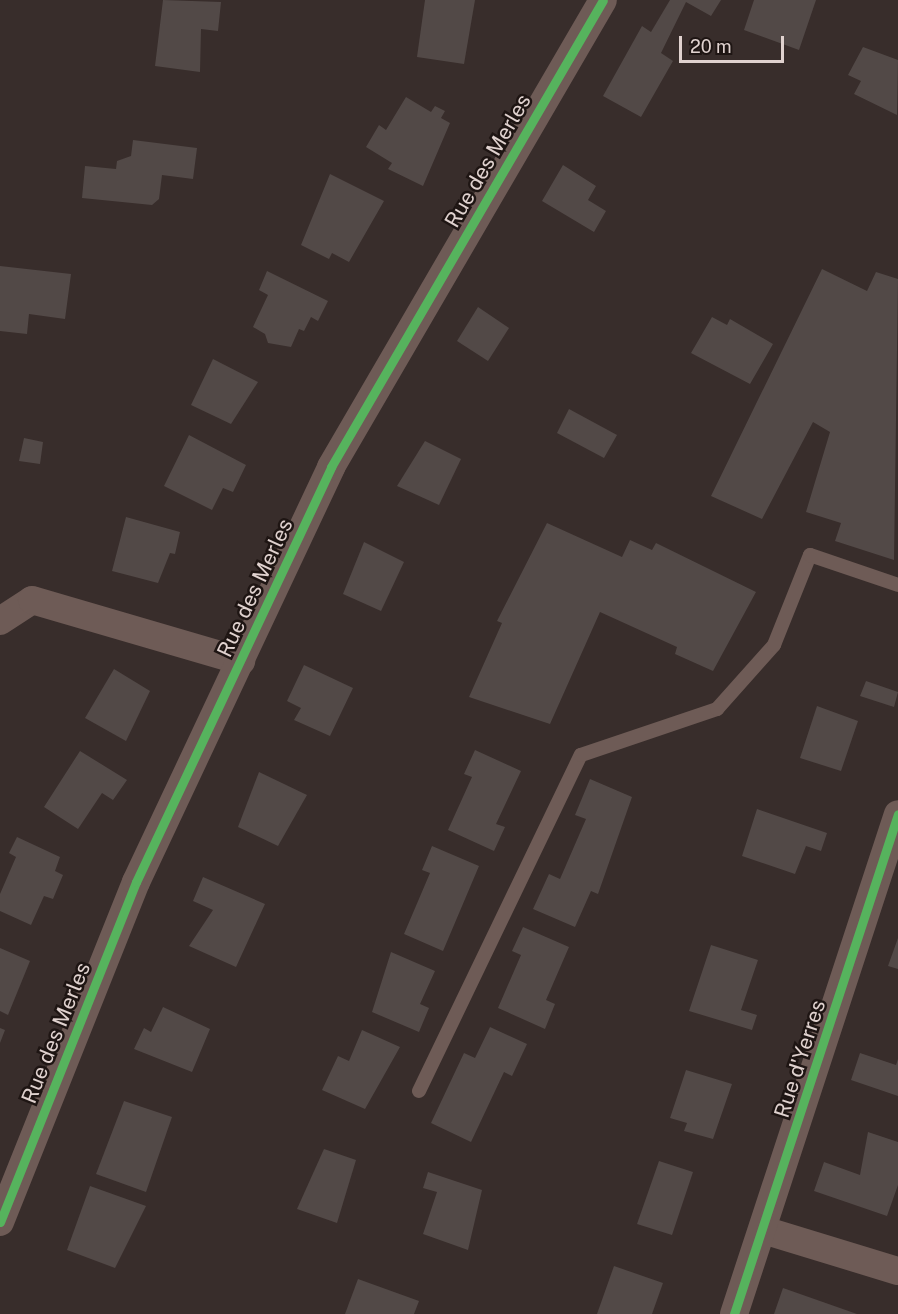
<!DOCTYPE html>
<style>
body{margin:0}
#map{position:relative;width:898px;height:1314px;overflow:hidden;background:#382d2b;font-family:"Public Sans",sans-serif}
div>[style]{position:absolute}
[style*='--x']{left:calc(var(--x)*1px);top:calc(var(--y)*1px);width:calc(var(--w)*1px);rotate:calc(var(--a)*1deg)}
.building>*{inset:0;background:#524947}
.service>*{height:14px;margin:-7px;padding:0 7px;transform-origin:7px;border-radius:7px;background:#6e5b56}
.minor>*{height:28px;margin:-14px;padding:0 14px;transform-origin:14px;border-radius:14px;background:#6e5b56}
.cycleway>*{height:9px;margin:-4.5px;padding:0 4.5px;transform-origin:4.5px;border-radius:4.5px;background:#56b35d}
span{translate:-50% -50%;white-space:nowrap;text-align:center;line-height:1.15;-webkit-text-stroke:5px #1e1513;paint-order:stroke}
.street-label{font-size:21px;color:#e0d2cf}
.scale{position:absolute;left:679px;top:36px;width:105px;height:27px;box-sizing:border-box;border:3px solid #e0d2cf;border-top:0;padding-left:8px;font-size:18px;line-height:21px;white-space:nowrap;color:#e0d2cf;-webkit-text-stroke:4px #1e1513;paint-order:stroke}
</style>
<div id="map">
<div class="building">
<i style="clip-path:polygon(163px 0,221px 2px,218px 31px,201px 29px,200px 72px,155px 66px)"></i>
<i style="clip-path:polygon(425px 0,475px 0,464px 64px,417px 57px)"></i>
<i style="clip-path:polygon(670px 0,721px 0,711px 16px,686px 2px,661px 53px,673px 61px,641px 117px,603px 96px,642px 26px,651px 32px)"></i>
<i style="clip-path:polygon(754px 0,816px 0,799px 50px,744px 30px)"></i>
<i style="clip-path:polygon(863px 47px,898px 60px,897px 115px,854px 94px,861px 81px,848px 75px)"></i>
<i style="clip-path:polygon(406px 97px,431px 112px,435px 106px,445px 111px,441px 118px,450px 123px,423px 186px,388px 169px,392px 163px,366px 147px,379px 125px,386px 130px)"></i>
<i style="clip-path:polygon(133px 140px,197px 148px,193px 179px,162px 175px,159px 199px,152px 205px,82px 198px,85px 166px,116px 169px,117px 161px,131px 156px)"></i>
<i style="clip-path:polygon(563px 165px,596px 186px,588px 200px,606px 211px,594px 232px,542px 201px)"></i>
<i style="clip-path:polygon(330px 174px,384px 201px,349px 262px,332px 253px,329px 259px,301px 245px)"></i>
<i style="clip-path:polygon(0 266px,71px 274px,65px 319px,29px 314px,27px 334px,0 331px)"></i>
<i style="clip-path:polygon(822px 269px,867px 291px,876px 272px,898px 279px,894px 560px,835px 541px,841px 523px,806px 512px,830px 432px,813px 422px,762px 519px,711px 496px)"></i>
<i style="clip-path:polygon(267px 271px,328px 301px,318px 321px,311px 317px,304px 331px,299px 329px,291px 347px,268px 343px,265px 334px,253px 327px,268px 295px,259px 290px)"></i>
<i style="clip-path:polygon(478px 307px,509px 328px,488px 361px,457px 341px)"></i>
<i style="clip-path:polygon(712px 317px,727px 325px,730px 319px,773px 344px,750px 384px,691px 353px)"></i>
<i style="clip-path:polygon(213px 359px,258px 382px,231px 424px,191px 405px)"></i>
<i style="clip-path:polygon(569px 409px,617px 435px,604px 458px,557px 433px)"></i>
<i style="clip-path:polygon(189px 435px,246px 465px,233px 492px,223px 488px,212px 510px,164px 486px)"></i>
<i style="clip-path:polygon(24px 438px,43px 442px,40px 464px,19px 461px)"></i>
<i style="clip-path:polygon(425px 441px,461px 459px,439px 505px,397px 486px)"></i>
<i style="clip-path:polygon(126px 517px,180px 532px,175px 554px,170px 553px,158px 583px,112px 571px)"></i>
<i style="clip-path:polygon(547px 523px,622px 557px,630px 540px,652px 550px,656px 543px,756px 592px,713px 671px,675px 654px,677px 647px,600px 612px,550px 724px,469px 697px,502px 623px,497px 621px)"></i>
<i style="clip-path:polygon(364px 542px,404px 562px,381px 611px,343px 594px)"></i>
<i style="clip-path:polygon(304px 665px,353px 688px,330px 736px,294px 720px,301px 708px,287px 701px)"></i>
<i style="clip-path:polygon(114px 669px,150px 691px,126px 741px,85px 718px)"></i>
<i style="clip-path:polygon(866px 681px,898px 692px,894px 707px,860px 696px)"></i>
<i style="clip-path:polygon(817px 706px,858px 721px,841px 771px,800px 758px)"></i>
<i style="clip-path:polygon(475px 750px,521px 771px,496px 824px,505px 827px,494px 851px,448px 830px,472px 777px,464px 774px)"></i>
<i style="clip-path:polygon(80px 751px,127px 780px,113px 800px,102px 793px,78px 829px,44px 807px)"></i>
<i style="clip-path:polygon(259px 772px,307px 795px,278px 846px,238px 827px)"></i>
<i style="clip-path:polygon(590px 779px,632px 797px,598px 894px,591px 891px,575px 927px,533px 909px,549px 874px,560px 879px,586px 819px,575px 815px)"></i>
<i style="clip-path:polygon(757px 809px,827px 833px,821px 851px,806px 846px,795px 874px,742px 856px)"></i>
<i style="clip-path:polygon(17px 837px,60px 857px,55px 871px,63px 875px,53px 899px,44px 896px,31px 925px,0 911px,0 894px,16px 857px,9px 853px)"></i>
<i style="clip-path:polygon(432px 846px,479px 866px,443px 951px,404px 934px,430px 873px,422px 870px)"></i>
<i style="clip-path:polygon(203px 877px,265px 904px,236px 967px,189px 946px,213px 910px,193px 901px)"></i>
<i style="clip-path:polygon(523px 927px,569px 947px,546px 1000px,555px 1004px,545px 1029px,498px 1008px,521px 955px,512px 951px)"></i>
<i style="clip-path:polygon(898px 938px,898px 969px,888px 966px)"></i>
<i style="clip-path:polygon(711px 945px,758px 960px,741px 1010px,757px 1015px,752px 1030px,689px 1011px)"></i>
<i style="clip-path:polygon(0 948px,30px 961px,8px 1015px,0 1011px)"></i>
<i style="clip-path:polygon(391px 952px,435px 971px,420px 1004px,429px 1008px,419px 1032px,372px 1012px)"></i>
<i style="clip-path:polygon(163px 1007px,210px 1029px,192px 1072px,134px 1049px,144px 1028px,151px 1032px)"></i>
<i style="clip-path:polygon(490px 1027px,527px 1044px,512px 1076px,504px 1072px,471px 1142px,431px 1123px,464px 1053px,475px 1058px)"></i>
<i style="clip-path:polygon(0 1028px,5px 1030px,0 1043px)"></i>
<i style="clip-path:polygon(362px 1030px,400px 1047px,365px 1109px,322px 1090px,338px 1056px,349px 1061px)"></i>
<i style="clip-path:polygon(860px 1053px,896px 1065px,898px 1059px,898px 1096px,851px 1080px)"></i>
<i style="clip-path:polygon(686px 1070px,732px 1084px,713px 1139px,684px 1131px,687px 1123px,670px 1118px)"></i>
<i style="clip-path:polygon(124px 1101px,172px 1117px,146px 1192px,96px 1174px)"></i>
<i style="clip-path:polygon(868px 1132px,898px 1142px,898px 1185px,887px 1216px,814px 1191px,824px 1162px,860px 1175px)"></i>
<i style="clip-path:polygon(324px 1149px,356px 1160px,337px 1223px,297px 1209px)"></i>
<i style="clip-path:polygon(659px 1161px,693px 1172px,672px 1235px,637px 1224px)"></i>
<i style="clip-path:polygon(428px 1172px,482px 1190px,468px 1250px,423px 1234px,437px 1192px,423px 1188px)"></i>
<i style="clip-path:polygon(90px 1186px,146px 1206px,115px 1268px,67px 1250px)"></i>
<i style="clip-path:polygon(614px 1266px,663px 1283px,652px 1314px,597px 1314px)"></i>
<i style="clip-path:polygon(358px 1279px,419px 1301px,414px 1314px,345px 1314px)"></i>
<i style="clip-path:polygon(783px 1288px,857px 1314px,774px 1314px)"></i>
</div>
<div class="service">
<i style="--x:419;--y:1091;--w:373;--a:-64.3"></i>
<i style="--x:581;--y:755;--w:144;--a:-18.7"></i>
<i style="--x:717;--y:709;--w:86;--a:-48.3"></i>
<i style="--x:774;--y:645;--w:97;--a:-68.2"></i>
<i style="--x:810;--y:555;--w:93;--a:18.8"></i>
</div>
<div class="minor">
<i style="--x:0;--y:621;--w:38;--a:-33"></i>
<i style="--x:32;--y:600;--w:218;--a:16.3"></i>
<i style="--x:0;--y:1222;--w:366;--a:-68.2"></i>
<i style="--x:136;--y:882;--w:459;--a:-64.8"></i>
<i style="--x:331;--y:467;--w:540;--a:-59.78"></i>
<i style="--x:763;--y:1230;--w:141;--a:16.9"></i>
<i style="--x:734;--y:1314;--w:526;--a:-71.84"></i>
</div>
<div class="cycleway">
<i style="--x:0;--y:1222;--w:366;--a:-68.2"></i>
<i style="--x:136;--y:882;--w:459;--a:-64.8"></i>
<i style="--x:331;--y:467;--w:540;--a:-59.78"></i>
<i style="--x:734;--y:1314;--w:526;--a:-71.84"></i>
</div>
<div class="street-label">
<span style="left:488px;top:161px;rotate:-60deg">Rue des Merles</span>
<span style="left:255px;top:588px;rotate:-65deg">Rue des Merles</span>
<span style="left:56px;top:1033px;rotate:-68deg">Rue des Merles</span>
<span style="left:800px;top:1059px;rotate:-72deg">Rue d'Yerres</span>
</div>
<div class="scale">20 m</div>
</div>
